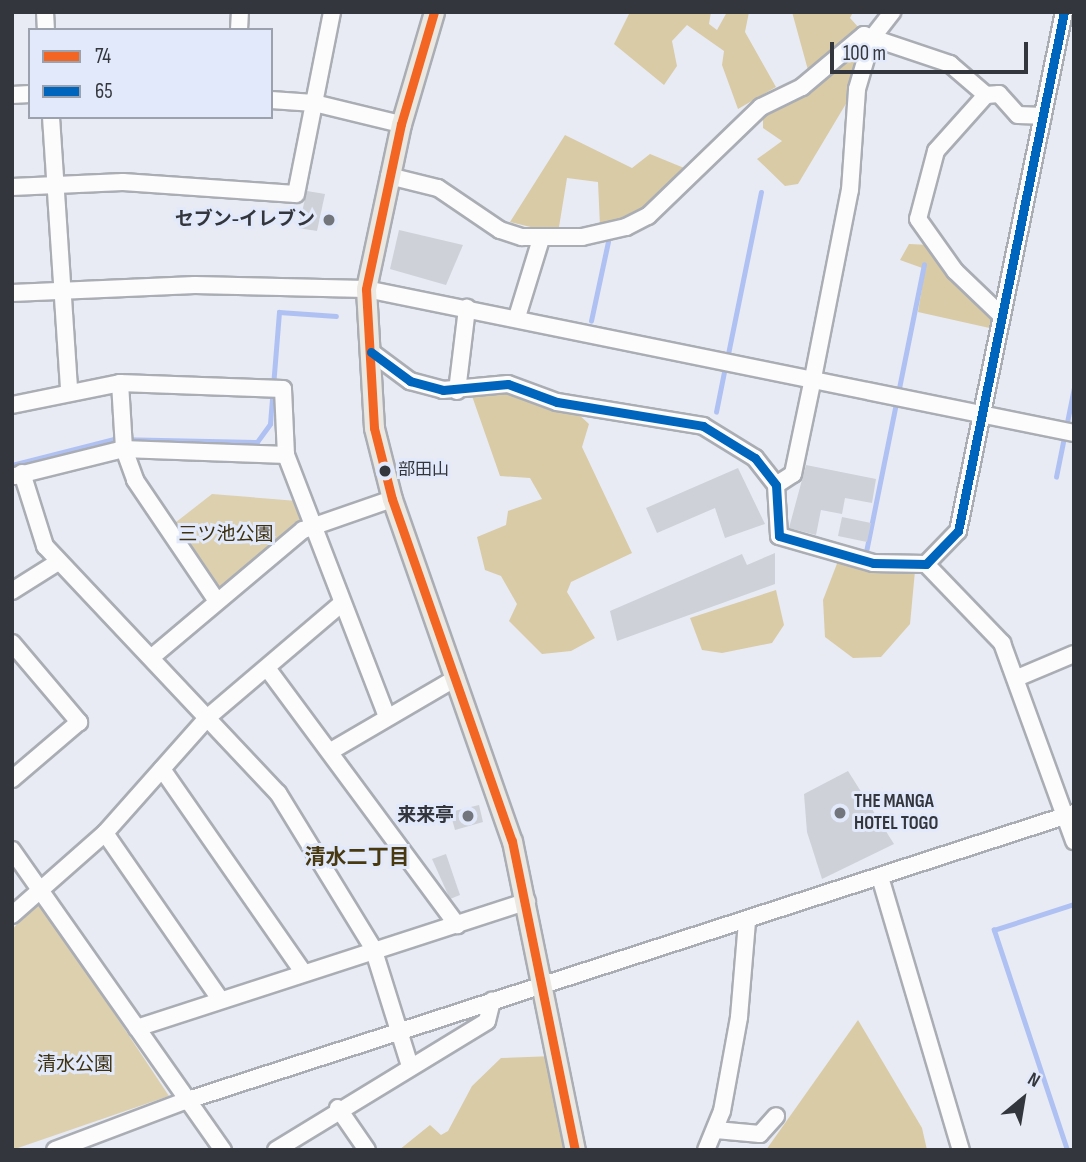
<!DOCTYPE html>
<meta charset="utf-8">
<style>
body{margin:0}
#map{position:relative;width:1086px;height:1162px;overflow:hidden;background:#e8ebf4;font-family:"Sofia Sans Condensed","Noto Sans JP",sans-serif}
div>[style]{position:absolute}
[style*='--x']{left:calc(var(--x)*1px);top:calc(var(--y)*1px);width:calc(var(--w)*1px);rotate:calc(var(--a)*1deg)}
.green>*{inset:0;background:#dcd0af}
.forest>*{inset:0;background:#d9cba6}
.stream>*{height:4.5px;margin:-2.25px;padding:0 2.25px;transform-origin:2.25px;border-radius:2.25px;background:#afc1f2}
.building>*{inset:0;background:#ced1d8}
.roads{filter:drop-shadow(2px 0 #aaadb4) drop-shadow(-2px 0 #aaadb4) drop-shadow(0 2px #aaadb4) drop-shadow(0 -2px #aaadb4)}
.minor>*{height:16px;margin:-8px;padding:0 8px;transform-origin:8px;border-radius:8px;background:#fcfcfd}
.major>*{height:19px;margin:-9.5px;padding:0 9.5px;transform-origin:9.5px;border-radius:9.5px;background:#ebe8e1}
.bus-1>*{height:9px;margin:-4.5px;padding:0 4.5px;transform-origin:4.5px;border-radius:4.5px;background:#f26522}
.bus-2>*{height:9px;margin:-4.5px;padding:0 4.5px;transform-origin:4.5px;border-radius:4.5px;background:#0065bd}
.dots>*{width:19px;height:19px;translate:-50% -50%;box-sizing:border-box;border:4px solid #e2e9fa;border-radius:50%}
span{translate:-50% -50%;white-space:nowrap;text-align:center;line-height:1.15;-webkit-text-stroke:6px #e2e9fa;paint-order:stroke}
.bus-label{font-size:17px;color:#33363c}
.left{translate:0 -50%;text-align:left}
.poi-label{font-size:19px;color:#33363c;font-weight:700}
.right{translate:-100% -50%;text-align:right}
.park-label{font-size:19px;color:#3d3110}
.neighbourhood-label{font-size:21px;color:#483911;font-weight:700}
.frame{position:absolute;inset:0;border:14px solid #33363c;pointer-events:none}
.legend{position:absolute;left:28px;top:28px;width:245px;height:91px;box-sizing:border-box;background:#e2e9fa;border:2px solid #9ca1ae;margin:0;padding:9px 12px;list-style:none;font-size:21px;color:#33363c}
.legend li{display:flex;align-items:center;gap:14px;height:35px}
.legend b{width:35px;border:2px solid #9ca1ae}
.north{position:absolute;left:988px;top:1064px;width:70px;height:70px;-webkit-text-stroke:5px #e2e9fa;paint-order:stroke;rotate:30deg;font-size:19px;font-weight:700;line-height:28px;text-align:center;color:#33363c}
.north::after{content:'';display:block;margin:auto;width:24px;height:32px;background:#33363c;clip-path:polygon(50% 0,100% 100%,50% 72%,0 100%)}
.scale{position:absolute;left:830px;top:42px;width:198px;height:32px;box-sizing:border-box;border:4px solid #33363c;border-top:0;padding-left:9px;font-size:21px;line-height:24px;white-space:nowrap;color:#33363c;-webkit-text-stroke:5px #e2e9fa;paint-order:stroke}
</style>
<div id="map">
<div class="green">
<i style="clip-path:polygon(212px 494px,297px 501px,304px 517px,222px 591px,215px 591px,171px 526px)"></i>
<i style="clip-path:polygon(32px 906px,43px 906px,169px 1096px,12px 1150px,12px 930px)"></i>
</div>
<div class="forest">
<i style="clip-path:polygon(630px 12px,711px 12px,709px 24px,717px 30px,727px 12px,749px 12px,745px 32px,776px 87px,738px 109px,722px 65px,724px 51px,687px 25px,672px 41px,677px 66px,664px 85px,614px 44px)"></i>
<i style="clip-path:polygon(792px 12px,853px 12px,850px 18px,860px 29px,808px 70px)"></i>
<i style="clip-path:polygon(857px 49px,864px 52px,853px 92px,798px 184px,785px 186px,757px 159px,782px 141px,763px 128px,763px 118px)"></i>
<i style="clip-path:polygon(565px 135px,632px 168px,650px 154px,689px 170px,649px 209px,626px 220px,600px 226px,598px 182px,567px 178px,559px 227px,551px 232px,510px 222px)"></i>
<i style="clip-path:polygon(909px 244px,930px 245px,995px 321px,994px 329px,918px 312px,925px 269px,900px 260px)"></i>
<i style="clip-path:polygon(508px 391px,577px 413px,589px 424px,582px 447px,632px 553px,571px 582px,567px 592px,595px 638px,571px 651px,542px 654px,509px 621px,517px 604px,501px 576px,485px 570px,477px 537px,506px 525px,508px 511px,542px 499px,530px 478px,500px 476px,472px 396px)"></i>
<i style="clip-path:polygon(838px 561px,915px 571px,910px 624px,881px 657px,853px 658px,825px 637px,823px 600px)"></i>
<i style="clip-path:polygon(776px 590px,784px 625px,772px 643px,722px 653px,702px 650px,690px 618px)"></i>
<i style="clip-path:polygon(858px 1020px,922px 1128px,927px 1150px,766px 1150px)"></i>
<i style="clip-path:polygon(554px 1056px,571px 1150px,399px 1150px,430px 1125px,441px 1135px,448px 1131px,472px 1086px,501px 1058px)"></i>
</div>
<div class="stream">
<i style="--x:591;--y:321;--w:81;--a:-77.9"></i>
<i style="--x:727;--y:359;--w:170;--a:-78.5"></i>
<i style="--x:716;--y:412;--w:46;--a:-78.7"></i>
<i style="--x:12;--y:465;--w:105;--a:-14.3"></i>
<i style="--x:114;--y:439;--w:143;--a:1.2"></i>
<i style="--x:257;--y:442;--w:22;--a:-54"></i>
<i style="--x:270;--y:424;--w:112;--a:-85.4"></i>
<i style="--x:279;--y:312;--w:57;--a:4"></i>
<i style="--x:1056;--y:477;--w:91;--a:-78.6"></i>
<i style="--x:866;--y:552;--w:293;--a:-78.6"></i>
<i style="--x:1067;--y:1150;--w:232;--a:-108.4"></i>
<i style="--x:994;--y:930;--w:84;--a:-18"></i>
</div>
<div class="building">
<i style="clip-path:polygon(307px 191px,325px 194px,317px 231px,298px 228px)"></i>
<i style="clip-path:polygon(399px 230px,463px 245px,446px 285px,390px 269px)"></i>
<i style="clip-path:polygon(806px 465px,876px 479px,872px 503px,845px 498px,842px 514px,821px 510px,816px 535px,789px 528px)"></i>
<i style="clip-path:polygon(738px 468px,765px 524px,725px 538px,715px 508px,657px 533px,646px 508px)"></i>
<i style="clip-path:polygon(842px 517px,871px 523px,867px 542px,838px 536px)"></i>
<i style="clip-path:polygon(775px 553px,775px 584px,617px 641px,610px 611px,742px 554px,747px 565px)"></i>
<i style="clip-path:polygon(848px 771px,894px 844px,822px 879px,807px 832px,804px 794px)"></i>
<i style="clip-path:polygon(479px 805px,483px 822px,455px 830px,450px 812px)"></i>
<i style="clip-path:polygon(446px 854px,460px 895px,450px 899px,432px 859px)"></i>
</div>
<div class="roads">
<div class="minor">
<i style="--x:45;--y:12;--w:18;--a:87"></i>
<i style="--x:239;--y:30;--w:18;--a:-87"></i>
<i style="--x:12;--y:95;--w:18;--a:-3"></i>
<i style="--x:986;--y:95;--w:75;--a:131.8"></i>
<i style="--x:936;--y:151;--w:70;--a:104.8"></i>
<i style="--x:918;--y:219;--w:64;--a:54.6"></i>
<i style="--x:955;--y:271;--w:65;--a:43.8"></i>
<i style="--x:271;--y:100;--w:43;--a:4"></i>
<i style="--x:314;--y:103;--w:89;--a:13.6"></i>
<i style="--x:51;--y:117;--w:273;--a:86.2"></i>
<i style="--x:389;--y:176;--w:50;--a:13.8"></i>
<i style="--x:438;--y:188;--w:75;--a:34.1"></i>
<i style="--x:500;--y:230;--w:23;--a:18"></i>
<i style="--x:522;--y:237;--w:60;--a:0"></i>
<i style="--x:582;--y:237;--w:45;--a:-12.8"></i>
<i style="--x:626;--y:227;--w:25;--a:-27"></i>
<i style="--x:648;--y:216;--w:157;--a:-44"></i>
<i style="--x:761;--y:107;--w:46;--a:-26"></i>
<i style="--x:802;--y:87;--w:81;--a:-40"></i>
<i style="--x:864;--y:35;--w:91;--a:18.6"></i>
<i style="--x:950;--y:64;--w:48;--a:40.7"></i>
<i style="--x:986;--y:95;--w:13;--a:-4"></i>
<i style="--x:999;--y:94;--w:28;--a:48"></i>
<i style="--x:1018;--y:115;--w:25;--a:2"></i>
<i style="--x:12;--y:187;--w:111;--a:-2.6"></i>
<i style="--x:123;--y:182;--w:173;--a:4"></i>
<i style="--x:296;--y:194;--w:186;--a:-78.8"></i>
<i style="--x:12;--y:293;--w:183;--a:-2.5"></i>
<i style="--x:195;--y:285;--w:171;--a:1.3"></i>
<i style="--x:366;--y:289;--w:722;--a:11.5"></i>
<i style="--x:517;--y:317;--w:82;--a:-72.9"></i>
<i style="--x:371;--y:352;--w:49;--a:36.6"></i>
<i style="--x:410;--y:381;--w:34;--a:15"></i>
<i style="--x:443;--y:390;--w:65;--a:-5.3"></i>
<i style="--x:508;--y:384;--w:52;--a:20.2"></i>
<i style="--x:557;--y:402;--w:148;--a:9.3"></i>
<i style="--x:703;--y:426;--w:61;--a:31.6"></i>
<i style="--x:755;--y:458;--w:34;--a:52"></i>
<i style="--x:776;--y:485;--w:51;--a:86.6"></i>
<i style="--x:779;--y:536;--w:98;--a:16"></i>
<i style="--x:873;--y:563;--w:53;--a:1.1"></i>
<i style="--x:926;--y:564;--w:46;--a:-45.9"></i>
<i style="--x:958;--y:531;--w:530;--a:-78.46"></i>
<i style="--x:120;--y:383;--w:66;--a:86.5"></i>
<i style="--x:124;--y:449;--w:33;--a:70"></i>
<i style="--x:135;--y:480;--w:146;--a:55.9"></i>
<i style="--x:457;--y:391;--w:84;--a:-83.1"></i>
<i style="--x:12;--y:405;--w:110;--a:-11.5"></i>
<i style="--x:120;--y:383;--w:163;--a:2.1"></i>
<i style="--x:283;--y:389;--w:66;--a:87.4"></i>
<i style="--x:286;--y:455;--w:281;--a:68.9"></i>
<i style="--x:22;--y:473;--w:77;--a:72.5"></i>
<i style="--x:45;--y:546;--w:340;--a:46.7"></i>
<i style="--x:278;--y:793;--w:182;--a:58.5"></i>
<i style="--x:373;--y:948;--w:124;--a:72.6"></i>
<i style="--x:15;--y:476;--w:112;--a:-13.9"></i>
<i style="--x:124;--y:449;--w:162;--a:2.1"></i>
<i style="--x:776;--y:485;--w:20;--a:-33"></i>
<i style="--x:793;--y:474;--w:98;--a:-78.2"></i>
<i style="--x:813;--y:378;--w:192;--a:-78.9"></i>
<i style="--x:850;--y:190;--w:101;--a:-86"></i>
<i style="--x:857;--y:89;--w:53;--a:-73.6"></i>
<i style="--x:872;--y:38;--w:33;--a:-52"></i>
<i style="--x:926;--y:564;--w:110;--a:46.1"></i>
<i style="--x:1002;--y:643;--w:211;--a:70"></i>
<i style="--x:12;--y:591;--w:54;--a:-32.2"></i>
<i style="--x:12;--y:643;--w:104;--a:49.7"></i>
<i style="--x:79;--y:722;--w:88;--a:139.6"></i>
<i style="--x:152;--y:657;--w:197;--a:-40.1"></i>
<i style="--x:303;--y:530;--w:94;--a:-19.2"></i>
<i style="--x:267;--y:668;--w:320;--a:53.5"></i>
<i style="--x:1017;--y:678;--w:62;--a:-22.8"></i>
<i style="--x:331;--y:751;--w:145;--a:-30.3"></i>
<i style="--x:162;--y:769;--w:247;--a:55.2"></i>
<i style="--x:105;--y:833;--w:202;--a:55.3"></i>
<i style="--x:12;--y:850;--w:367;--a:54.9"></i>
<i style="--x:880;--y:877;--w:285;--a:73.5"></i>
<i style="--x:12;--y:915;--w:124;--a:-41.4"></i>
<i style="--x:105;--y:833;--w:154;--a:-48.4"></i>
<i style="--x:207;--y:718;--w:175;--a:-40.4"></i>
<i style="--x:137;--y:1028;--w:410;--a:-18"></i>
<i style="--x:338;--y:1108;--w:51;--a:55.4"></i>
<i style="--x:716;--y:1130;--w:44;--a:5.2"></i>
<i style="--x:760;--y:1134;--w:24;--a:-48"></i>
<i style="--x:55;--y:1150;--w:139;--a:-20.7"></i>
<i style="--x:185;--y:1101;--w:934;--a:-17.95"></i>
<i style="--x:276;--y:1150;--w:247;--a:-31.4"></i>
<i style="--x:487;--y:1021;--w:21;--a:-76"></i>
<i style="--x:706;--y:1150;--w:42;--a:-67.7"></i>
<i style="--x:722;--y:1111;--w:96;--a:-79.7"></i>
<i style="--x:739;--y:1017;--w:96;--a:-85.2"></i>
</div>
<div class="major">
<i style="--x:434;--y:12;--w:117;--a:106.4"></i>
<i style="--x:401;--y:124;--w:169;--a:102"></i>
<i style="--x:366;--y:289;--w:139;--a:86.7"></i>
<i style="--x:374;--y:428;--w:73;--a:75.8"></i>
<i style="--x:392;--y:499;--w:362;--a:70.7"></i>
<i style="--x:512;--y:841;--w:315;--a:78.5"></i>
</div>
</div>
<div class="bus-1">
<i style="--x:434;--y:12;--w:117;--a:106.4"></i>
<i style="--x:401;--y:124;--w:169;--a:102"></i>
<i style="--x:366;--y:289;--w:139;--a:86.7"></i>
<i style="--x:374;--y:428;--w:73;--a:75.8"></i>
<i style="--x:392;--y:499;--w:362;--a:70.7"></i>
<i style="--x:512;--y:841;--w:315;--a:78.5"></i>
</div>
<div class="bus-2">
<i style="--x:371;--y:352;--w:49;--a:36.6"></i>
<i style="--x:410;--y:381;--w:34;--a:15"></i>
<i style="--x:443;--y:390;--w:65;--a:-5.3"></i>
<i style="--x:508;--y:384;--w:52;--a:20.2"></i>
<i style="--x:557;--y:402;--w:148;--a:9.3"></i>
<i style="--x:703;--y:426;--w:61;--a:31.6"></i>
<i style="--x:755;--y:458;--w:34;--a:52"></i>
<i style="--x:776;--y:485;--w:51;--a:86.6"></i>
<i style="--x:779;--y:536;--w:98;--a:16"></i>
<i style="--x:873;--y:563;--w:53;--a:1.1"></i>
<i style="--x:926;--y:564;--w:46;--a:-45.9"></i>
<i style="--x:958;--y:531;--w:530;--a:-78.46"></i>
</div>
<div class="dots">
<i style="left:329px;top:220px;background:#72757c"></i>
<i style="left:385px;top:471px;background:#33363c"></i>
<i style="left:840px;top:813px;background:#72757c"></i>
<i style="left:468px;top:816px;background:#72757c"></i>
</div>
<div class="bus-label">
<span class="left" style="left:398px;top:471px">部田山</span>
</div>
<div class="poi-label">
<span class="right" style="left:315px;top:220px">セブン-イレブン</span>
<span class="left" style="left:854px;top:813px">THE MANGA<br>HOTEL TOGO</span>
<span class="right" style="left:454px;top:816px">来来亭</span>
</div>
<div class="park-label">
<span style="left:226px;top:535px">三ツ池公園</span>
<span style="left:75px;top:1065px">清水公園</span>
</div>
<div class="neighbourhood-label">
<span style="left:357px;top:858px">清水二丁目</span>
</div>
<div class="frame"></div>
<ul class="legend">
<li><b style="height:9px;background:#f26522"></b>74</li>
<li><b style="height:9px;background:#0065bd"></b>65</li>
</ul>
<div class="north">N</div>
<div class="scale">100 m</div>
</div>
